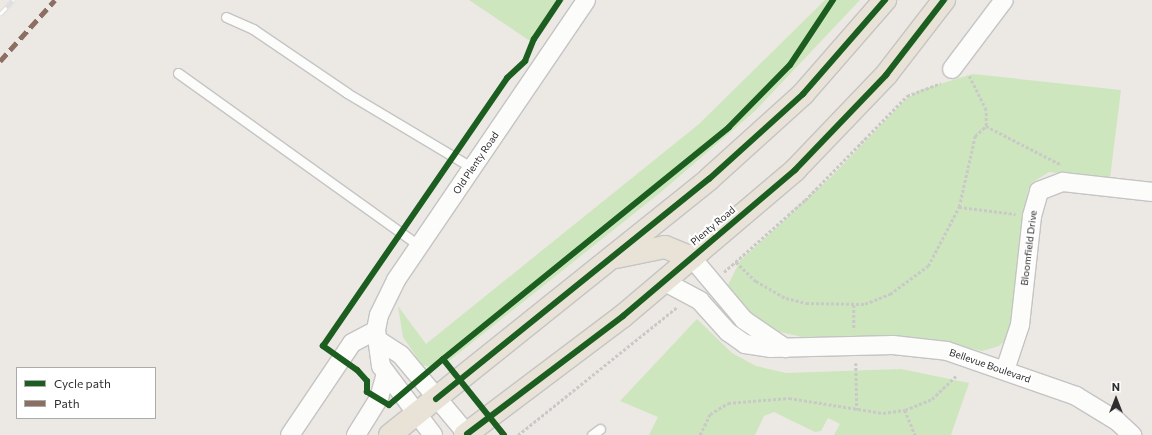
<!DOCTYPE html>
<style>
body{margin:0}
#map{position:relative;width:1152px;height:435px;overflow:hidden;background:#ece8e4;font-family:Commissioner,sans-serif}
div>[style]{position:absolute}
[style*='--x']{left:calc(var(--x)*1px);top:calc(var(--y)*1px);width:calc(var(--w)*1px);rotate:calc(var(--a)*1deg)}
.green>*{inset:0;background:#cee6be}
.path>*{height:2.5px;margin-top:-1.25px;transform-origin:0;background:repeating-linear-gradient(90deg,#c9c9c8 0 3px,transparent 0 5px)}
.roads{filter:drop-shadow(1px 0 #c5c4c5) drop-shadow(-1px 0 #c5c4c5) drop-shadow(0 1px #c5c4c5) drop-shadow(0 -1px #c5c4c5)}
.service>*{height:9px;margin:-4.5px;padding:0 4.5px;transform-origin:4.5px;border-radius:4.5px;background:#fcfcfb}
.minor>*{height:18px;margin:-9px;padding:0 9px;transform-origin:9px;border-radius:9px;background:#fcfcfb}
.trunk>*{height:22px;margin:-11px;padding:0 11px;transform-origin:11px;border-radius:11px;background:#e9e2d6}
.rail>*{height:4.5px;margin-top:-2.25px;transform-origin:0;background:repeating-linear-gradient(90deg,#fff 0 9px,#dfdfe1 0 18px);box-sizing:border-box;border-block:1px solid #dfdfe1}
.quiet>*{height:5px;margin-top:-2.5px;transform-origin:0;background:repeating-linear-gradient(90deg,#8d6e63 0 10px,transparent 0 15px)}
.cycleway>*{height:6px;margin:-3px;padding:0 3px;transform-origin:3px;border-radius:3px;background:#1b5e20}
span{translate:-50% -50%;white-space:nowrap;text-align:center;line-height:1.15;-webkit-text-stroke:4px #fff;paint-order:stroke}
.street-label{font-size:10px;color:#2e2e2e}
.legend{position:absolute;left:16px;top:367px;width:140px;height:52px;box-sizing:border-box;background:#fff;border:1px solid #ababab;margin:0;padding:5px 7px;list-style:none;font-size:12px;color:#2e2e2e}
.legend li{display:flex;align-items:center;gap:8px;height:20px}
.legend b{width:20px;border:1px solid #ababab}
.north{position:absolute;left:1096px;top:379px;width:40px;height:40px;-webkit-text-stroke:3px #fff;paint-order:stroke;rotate:0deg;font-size:11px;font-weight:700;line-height:16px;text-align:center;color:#2e2e2e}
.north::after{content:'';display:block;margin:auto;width:14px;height:18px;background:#2e2e2e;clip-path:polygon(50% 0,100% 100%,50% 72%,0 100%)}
</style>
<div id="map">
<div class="green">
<i style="clip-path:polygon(469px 0,556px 0,530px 41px)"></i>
<i style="clip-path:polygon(825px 0,860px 0,755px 111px,661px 192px,449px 361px,431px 367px,422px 365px,403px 337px,398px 306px,426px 344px,699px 124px)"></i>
<i style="clip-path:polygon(973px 74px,1121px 90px,1110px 178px,1049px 172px,1033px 182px,1028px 190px,1013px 323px,1007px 339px,999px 346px,982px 351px,926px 338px,806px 338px,772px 330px,756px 321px,727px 287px,740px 261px,832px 176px,905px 100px,920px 90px)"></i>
<i style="clip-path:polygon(697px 319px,732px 353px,756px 366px,786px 373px,901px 369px,969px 383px,951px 435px,834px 435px,840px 424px,828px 418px,821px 431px,815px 432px,774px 412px,764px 416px,755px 435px,649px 435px,658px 417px,620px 401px)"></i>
</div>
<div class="path">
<i style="--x:986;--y:126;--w:85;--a:27.2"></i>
<i style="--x:959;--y:207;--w:73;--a:-77.3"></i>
<i style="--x:975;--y:136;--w:15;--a:-42"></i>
<i style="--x:986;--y:126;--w:16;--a:-90"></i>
<i style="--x:986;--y:110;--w:40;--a:-116.6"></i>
<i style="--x:736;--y:262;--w:28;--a:44"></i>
<i style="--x:756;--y:281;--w:34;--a:30"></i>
<i style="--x:786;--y:298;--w:21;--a:14"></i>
<i style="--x:806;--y:303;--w:59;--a:1"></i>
<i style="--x:865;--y:304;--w:27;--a:-22"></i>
<i style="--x:890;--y:294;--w:47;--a:-36.4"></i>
<i style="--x:928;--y:266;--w:67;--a:-62.3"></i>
<i style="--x:959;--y:207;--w:57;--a:7"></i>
<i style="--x:724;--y:272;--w:108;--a:-41.6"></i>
<i style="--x:805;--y:200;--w:146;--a:-45.6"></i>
<i style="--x:907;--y:96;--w:36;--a:-21"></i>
<i style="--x:854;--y:305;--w:25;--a:90"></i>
<i style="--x:856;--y:363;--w:47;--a:88.8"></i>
<i style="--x:905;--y:410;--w:27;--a:68"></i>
<i style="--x:518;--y:435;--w:204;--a:-38.8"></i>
<i style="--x:700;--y:435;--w:23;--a:-65"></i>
<i style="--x:710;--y:414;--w:21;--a:-31"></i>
<i style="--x:728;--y:403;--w:61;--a:-4.7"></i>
<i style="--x:789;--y:398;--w:95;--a:9.1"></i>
<i style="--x:883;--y:413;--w:22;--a:-8"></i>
<i style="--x:905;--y:410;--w:29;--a:-22"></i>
<i style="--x:932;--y:399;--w:35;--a:-44"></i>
</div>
<div class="roads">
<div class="service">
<i style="--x:226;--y:17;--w:30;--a:24"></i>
<i style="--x:253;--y:29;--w:114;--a:34.2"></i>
<i style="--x:347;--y:93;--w:147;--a:30.8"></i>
<i style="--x:178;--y:73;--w:297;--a:35.6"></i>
<i style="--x:592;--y:435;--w:10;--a:-37"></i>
</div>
<div class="minor">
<i style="--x:952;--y:69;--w:86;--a:-53"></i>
<i style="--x:692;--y:258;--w:81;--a:50"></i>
<i style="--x:744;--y:320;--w:50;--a:34.3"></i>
<i style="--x:665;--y:282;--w:40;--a:28"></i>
<i style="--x:700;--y:301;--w:42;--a:47.9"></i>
<i style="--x:728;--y:332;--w:21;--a:35"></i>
<i style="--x:745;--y:344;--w:25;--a:9"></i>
<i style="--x:770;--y:348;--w:123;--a:-1.4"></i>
<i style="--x:893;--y:345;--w:54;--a:6.3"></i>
<i style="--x:947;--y:351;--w:137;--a:19.2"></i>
<i style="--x:1076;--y:396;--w:48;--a:31.4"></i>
<i style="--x:1117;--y:421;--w:21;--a:43"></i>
<i style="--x:378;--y:340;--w:27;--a:33"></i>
<i style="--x:401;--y:355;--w:103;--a:50.1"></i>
<i style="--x:1005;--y:370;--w:47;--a:-71.6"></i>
<i style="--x:1020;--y:325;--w:110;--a:-83.7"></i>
<i style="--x:1032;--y:216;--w:26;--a:-74"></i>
<i style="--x:1039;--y:191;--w:26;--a:-21"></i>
<i style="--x:1063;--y:182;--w:90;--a:6.4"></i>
<i style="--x:290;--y:435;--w:111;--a:-56"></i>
<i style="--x:352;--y:343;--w:27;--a:-28"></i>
<i style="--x:356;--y:435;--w:44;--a:-58.1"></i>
<i style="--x:379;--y:398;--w:26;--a:-74"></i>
<i style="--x:433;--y:435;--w:86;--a:-127"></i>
<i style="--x:381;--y:366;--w:36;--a:-98"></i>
<i style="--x:376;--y:330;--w:15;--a:-79"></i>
<i style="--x:379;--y:315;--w:39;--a:-64"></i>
<i style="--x:396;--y:280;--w:338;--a:-55.8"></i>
</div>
<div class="trunk">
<i style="--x:616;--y:257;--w:50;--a:-11.5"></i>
<i style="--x:665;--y:247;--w:29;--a:22"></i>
<i style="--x:390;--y:435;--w:409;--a:-38.7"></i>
<i style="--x:709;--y:179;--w:127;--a:-42.1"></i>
<i style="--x:803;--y:94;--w:125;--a:-48.9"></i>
<i style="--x:465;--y:435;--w:198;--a:-37"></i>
<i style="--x:623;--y:316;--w:226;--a:-40.3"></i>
<i style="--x:795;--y:170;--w:132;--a:-46.2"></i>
<i style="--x:886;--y:75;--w:95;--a:-52.3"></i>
</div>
</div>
<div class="rail">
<i style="--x:0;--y:14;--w:19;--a:-47"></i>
</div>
<div class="quiet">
<i style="--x:0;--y:61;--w:82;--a:-48"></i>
</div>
<div class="cycleway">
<i style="--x:443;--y:359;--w:368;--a:-39"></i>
<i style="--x:729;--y:127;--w:87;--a:-45.5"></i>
<i style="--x:790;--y:65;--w:78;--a:-56.5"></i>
<i style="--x:436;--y:399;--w:351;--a:-38.9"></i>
<i style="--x:709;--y:179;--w:127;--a:-42.1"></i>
<i style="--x:803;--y:94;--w:125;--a:-48.9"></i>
<i style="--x:467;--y:434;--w:196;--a:-37.1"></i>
<i style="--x:623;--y:316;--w:226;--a:-40.3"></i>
<i style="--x:795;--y:170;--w:132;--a:-46.2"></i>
<i style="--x:886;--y:75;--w:95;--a:-52.3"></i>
<i style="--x:504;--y:435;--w:97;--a:-128.8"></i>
<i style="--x:443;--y:359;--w:71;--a:139.6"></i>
<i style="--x:389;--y:405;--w:26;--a:-149"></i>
<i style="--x:367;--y:392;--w:11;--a:-90"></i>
<i style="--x:367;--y:381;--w:15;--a:-132"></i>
<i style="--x:357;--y:370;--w:42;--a:-144.8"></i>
<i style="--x:323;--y:346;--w:325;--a:-55.5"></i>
<i style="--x:507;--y:78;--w:25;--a:-43"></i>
<i style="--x:525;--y:61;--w:24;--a:-68"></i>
<i style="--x:534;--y:39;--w:47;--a:-56.3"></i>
</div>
<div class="street-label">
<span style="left:476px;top:163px;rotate:-56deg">Old Plenty Road</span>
<span style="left:713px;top:226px;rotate:-40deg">Plenty Road</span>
<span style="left:1029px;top:248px;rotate:-83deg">Bloomfield Drive</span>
<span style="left:990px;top:366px;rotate:19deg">Bellevue Boulevard</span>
</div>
<ul class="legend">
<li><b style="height:5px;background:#1b5e20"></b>Cycle path</li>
<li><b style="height:5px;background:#8d6e63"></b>Path</li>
</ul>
<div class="north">N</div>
</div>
